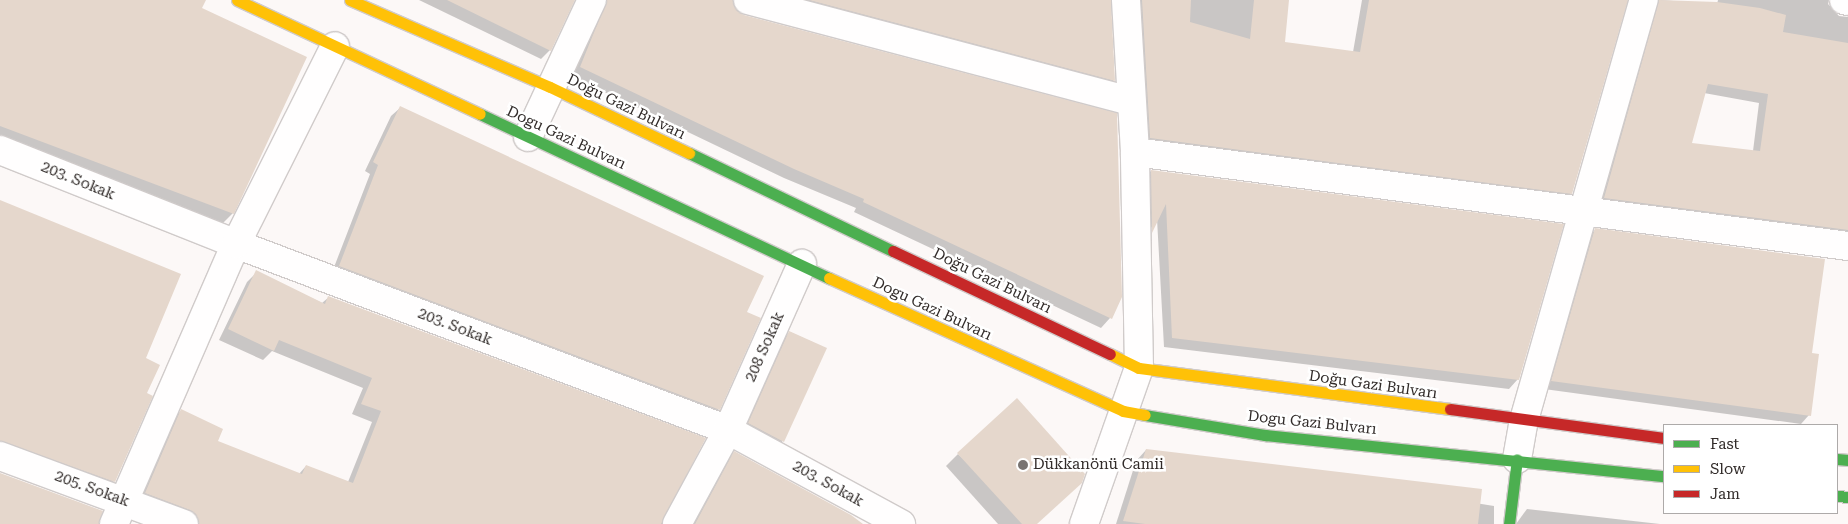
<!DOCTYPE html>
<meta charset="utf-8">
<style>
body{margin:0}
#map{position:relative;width:1848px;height:524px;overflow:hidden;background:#fcf8f7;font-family:"Roboto Serif",serif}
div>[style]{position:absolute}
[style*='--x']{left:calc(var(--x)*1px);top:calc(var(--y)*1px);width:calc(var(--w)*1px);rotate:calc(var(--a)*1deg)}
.shadow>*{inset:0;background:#0003}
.building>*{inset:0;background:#e5d7cc}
.roads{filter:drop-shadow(1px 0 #d0cbca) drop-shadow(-1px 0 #d0cbca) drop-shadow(0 1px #d0cbca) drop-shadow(0 -1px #d0cbca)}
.street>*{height:28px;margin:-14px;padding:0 14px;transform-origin:14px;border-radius:14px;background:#fffefe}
.fast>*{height:11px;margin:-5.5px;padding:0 5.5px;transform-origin:5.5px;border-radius:5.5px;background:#4caf50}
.slow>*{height:11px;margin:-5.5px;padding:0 5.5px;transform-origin:5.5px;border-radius:5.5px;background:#ffc107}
.jam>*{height:11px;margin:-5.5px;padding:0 5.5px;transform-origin:5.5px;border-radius:5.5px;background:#c62828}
.dots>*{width:14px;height:14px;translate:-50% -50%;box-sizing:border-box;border:2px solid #fff;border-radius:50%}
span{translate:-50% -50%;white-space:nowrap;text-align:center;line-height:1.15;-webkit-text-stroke:5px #fff;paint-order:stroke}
.street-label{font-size:15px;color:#312b29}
.poi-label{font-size:15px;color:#312b29}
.left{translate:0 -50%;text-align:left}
.legend{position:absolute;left:1663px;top:424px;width:175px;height:90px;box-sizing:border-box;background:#fff;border:1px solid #adaaa9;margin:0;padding:6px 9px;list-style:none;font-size:15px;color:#312b29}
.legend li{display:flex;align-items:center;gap:10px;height:25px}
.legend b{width:25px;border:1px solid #adaaa9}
</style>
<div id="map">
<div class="shadow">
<i style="clip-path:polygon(0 0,184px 0,233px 213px,222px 224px,0 140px)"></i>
<i style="clip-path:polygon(419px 0,573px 0,550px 50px,541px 59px)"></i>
<i style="clip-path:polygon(593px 0,733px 0,732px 5px,743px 16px,1121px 296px,1110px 318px,1101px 328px,854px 212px,856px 208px,784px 178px,571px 76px,598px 16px)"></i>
<i style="clip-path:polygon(766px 0,1109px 0,1114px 80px,1105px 89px)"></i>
<i style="clip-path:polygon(1127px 0,1288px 0,1283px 43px,1353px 52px,1362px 0,1627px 0,1571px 193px,1562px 203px,1141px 147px)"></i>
<i style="clip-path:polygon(evenodd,1659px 0,1717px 4px,1718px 0,1829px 0,1828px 4px,1839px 16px,1848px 17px,1848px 243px,1595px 207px,1650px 9px,1659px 0,1704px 93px,1759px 103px,1753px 151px,1690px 144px,1704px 93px)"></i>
<i style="clip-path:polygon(400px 108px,745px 313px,719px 409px,710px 418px,331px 275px,370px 174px,365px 171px,391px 116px)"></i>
<i style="clip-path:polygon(1151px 171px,1518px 379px,1509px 389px,1164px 347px,1157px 219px,1143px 240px,1142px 180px)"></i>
<i style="clip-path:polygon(0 201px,144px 359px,146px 394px,114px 481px,104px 491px,0 453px)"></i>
<i style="clip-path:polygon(1595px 230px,1811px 354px,1809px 415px,1801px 424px,1544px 389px,1587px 238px)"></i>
<i style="clip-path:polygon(257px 272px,322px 303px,329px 297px,662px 517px,662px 524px,184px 524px,136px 503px,171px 420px,181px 411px,216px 441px,299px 474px,306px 466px,348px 482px,372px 422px,352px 414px,363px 388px,272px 351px,263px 360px,219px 340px,247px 282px)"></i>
<i style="clip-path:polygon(790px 332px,825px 348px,782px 442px,774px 450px,741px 432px,781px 341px)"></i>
<i style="clip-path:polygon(1146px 450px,1494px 506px,1494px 524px,1116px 524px,1136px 461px)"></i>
<i style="clip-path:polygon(734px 453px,861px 524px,691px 524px,725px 463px)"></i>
<i style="clip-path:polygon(958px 454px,1037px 524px,998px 524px,946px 466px)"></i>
<i style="clip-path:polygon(1527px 509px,1660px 524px,1516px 524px)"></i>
</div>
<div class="building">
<i style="clip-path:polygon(0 0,206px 0,202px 8px,307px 57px,234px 214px,0 126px)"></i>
<i style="clip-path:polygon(447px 0,575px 0,551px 51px)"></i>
<i style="clip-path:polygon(607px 0,733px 0,737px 11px,744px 15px,1117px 113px,1122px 297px,1112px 319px,863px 202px,864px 199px,794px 169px,580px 67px)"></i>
<i style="clip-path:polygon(809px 0,1111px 0,1115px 81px)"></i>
<i style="clip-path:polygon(1142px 0,1191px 0,1190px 22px,1250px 39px,1254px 0,1289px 0,1285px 42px,1360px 52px,1369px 0,1628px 0,1572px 194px,1150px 138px)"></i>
<i style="clip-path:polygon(evenodd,1659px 0,1717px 2px,1760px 8px,1786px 15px,1783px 32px,1848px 43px,1848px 230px,1604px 198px,1659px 0,1708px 84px,1768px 94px,1760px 151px,1692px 143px,1708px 84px)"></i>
<i style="clip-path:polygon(400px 106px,764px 276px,747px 312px,761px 318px,720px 410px,339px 266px,378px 165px,373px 162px)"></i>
<i style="clip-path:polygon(1151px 170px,1564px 224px,1519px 380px,1172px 338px,1166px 204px,1152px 233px)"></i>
<i style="clip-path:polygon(0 200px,181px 274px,146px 358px,160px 365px,147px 393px,153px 396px,115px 482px,0 441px)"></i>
<i style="clip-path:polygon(1595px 228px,1825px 259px,1812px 353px,1819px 354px,1811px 416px,1551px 381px)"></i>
<i style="clip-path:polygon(256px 270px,325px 304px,328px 296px,706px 438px,661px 524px,199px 524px,196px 514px,190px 510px,145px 493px,181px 409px,223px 429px,218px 441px,302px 474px,306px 465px,353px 483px,381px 411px,361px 404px,372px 378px,279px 340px,274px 351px,228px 329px)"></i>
<i style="clip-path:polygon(789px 331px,827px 348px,784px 442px,748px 423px)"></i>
<i style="clip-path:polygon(1017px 398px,1085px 474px,1082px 483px,1037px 524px,1022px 524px,957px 453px)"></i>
<i style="clip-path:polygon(1146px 449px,1482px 489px,1478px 524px,1145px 524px,1123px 521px)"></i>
<i style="clip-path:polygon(734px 451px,851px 515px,863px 524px,695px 524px)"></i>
<i style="clip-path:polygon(0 473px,103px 511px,99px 524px,0 524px)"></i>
</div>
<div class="roads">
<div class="street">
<i style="--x:748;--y:0;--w:396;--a:14.8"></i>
<i style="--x:1844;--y:0;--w:4;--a:14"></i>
<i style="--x:528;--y:137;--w:151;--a:-65"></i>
<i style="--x:0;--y:150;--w:254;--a:21.7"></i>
<i style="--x:236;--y:244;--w:526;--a:20.71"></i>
<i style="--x:728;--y:430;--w:197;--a:28.5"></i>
<i style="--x:1135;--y:152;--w:719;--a:7.51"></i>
<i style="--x:0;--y:456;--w:196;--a:20.3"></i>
<i style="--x:1517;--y:459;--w:40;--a:-80"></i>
<i style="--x:1524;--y:420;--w:437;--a:-74.1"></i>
<i style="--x:114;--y:524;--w:305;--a:-66.5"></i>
<i style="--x:236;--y:244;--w:221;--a:-63.4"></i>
<i style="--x:677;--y:524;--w:107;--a:-61.5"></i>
<i style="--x:728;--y:430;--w:182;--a:-66"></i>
<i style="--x:1084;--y:524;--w:165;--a:-70.6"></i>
<i style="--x:1139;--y:368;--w:216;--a:-91.1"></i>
<i style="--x:1135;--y:152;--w:152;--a:-93.4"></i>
</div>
<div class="fast">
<i style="--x:480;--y:114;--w:386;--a:25.2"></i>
<i style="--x:689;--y:153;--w:226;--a:25.7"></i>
<i style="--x:1145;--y:415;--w:122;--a:9.5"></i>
<i style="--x:1265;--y:435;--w:401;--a:5.9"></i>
<i style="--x:1837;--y:459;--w:11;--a:5"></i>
<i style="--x:1837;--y:496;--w:11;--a:5"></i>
<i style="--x:1509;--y:524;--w:65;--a:-83"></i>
</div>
<div class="slow">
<i style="--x:237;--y:0;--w:268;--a:25.1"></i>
<i style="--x:350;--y:0;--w:218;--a:23.5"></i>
<i style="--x:550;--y:87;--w:154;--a:25.4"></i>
<i style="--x:829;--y:278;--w:323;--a:24.3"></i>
<i style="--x:1123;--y:411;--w:22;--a:10"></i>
<i style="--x:1110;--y:354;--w:32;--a:26"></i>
<i style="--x:1139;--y:368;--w:314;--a:7.5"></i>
</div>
<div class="jam">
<i style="--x:893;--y:251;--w:240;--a:25.4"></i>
<i style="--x:1450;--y:409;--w:216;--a:7.7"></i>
</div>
</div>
<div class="dots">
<i style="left:1023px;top:465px;background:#787371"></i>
</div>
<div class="street-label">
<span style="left:626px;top:107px;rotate:26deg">Doğu Gazi Bulvarı</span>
<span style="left:566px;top:138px;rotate:25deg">Dogu Gazi Bulvarı</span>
<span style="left:78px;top:181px;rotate:22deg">203. Sokak</span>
<span style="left:992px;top:281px;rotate:26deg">Doğu Gazi Bulvarı</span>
<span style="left:932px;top:309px;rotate:25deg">Dogu Gazi Bulvarı</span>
<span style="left:455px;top:327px;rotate:21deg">203. Sokak</span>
<span style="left:765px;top:347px;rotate:-66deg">208 Sokak</span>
<span style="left:1373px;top:385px;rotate:8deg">Doğu Gazi Bulvarı</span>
<span style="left:1312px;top:423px;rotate:6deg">Dogu Gazi Bulvarı</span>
<span style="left:828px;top:484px;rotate:29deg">203. Sokak</span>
<span style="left:92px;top:489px;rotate:20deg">205. Sokak</span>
</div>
<div class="poi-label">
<span class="left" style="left:1033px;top:465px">Dükkanönü Camii</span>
</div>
<ul class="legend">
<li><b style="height:6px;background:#4caf50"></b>Fast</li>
<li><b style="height:6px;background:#ffc107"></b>Slow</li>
<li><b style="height:6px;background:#c62828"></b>Jam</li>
</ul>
</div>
